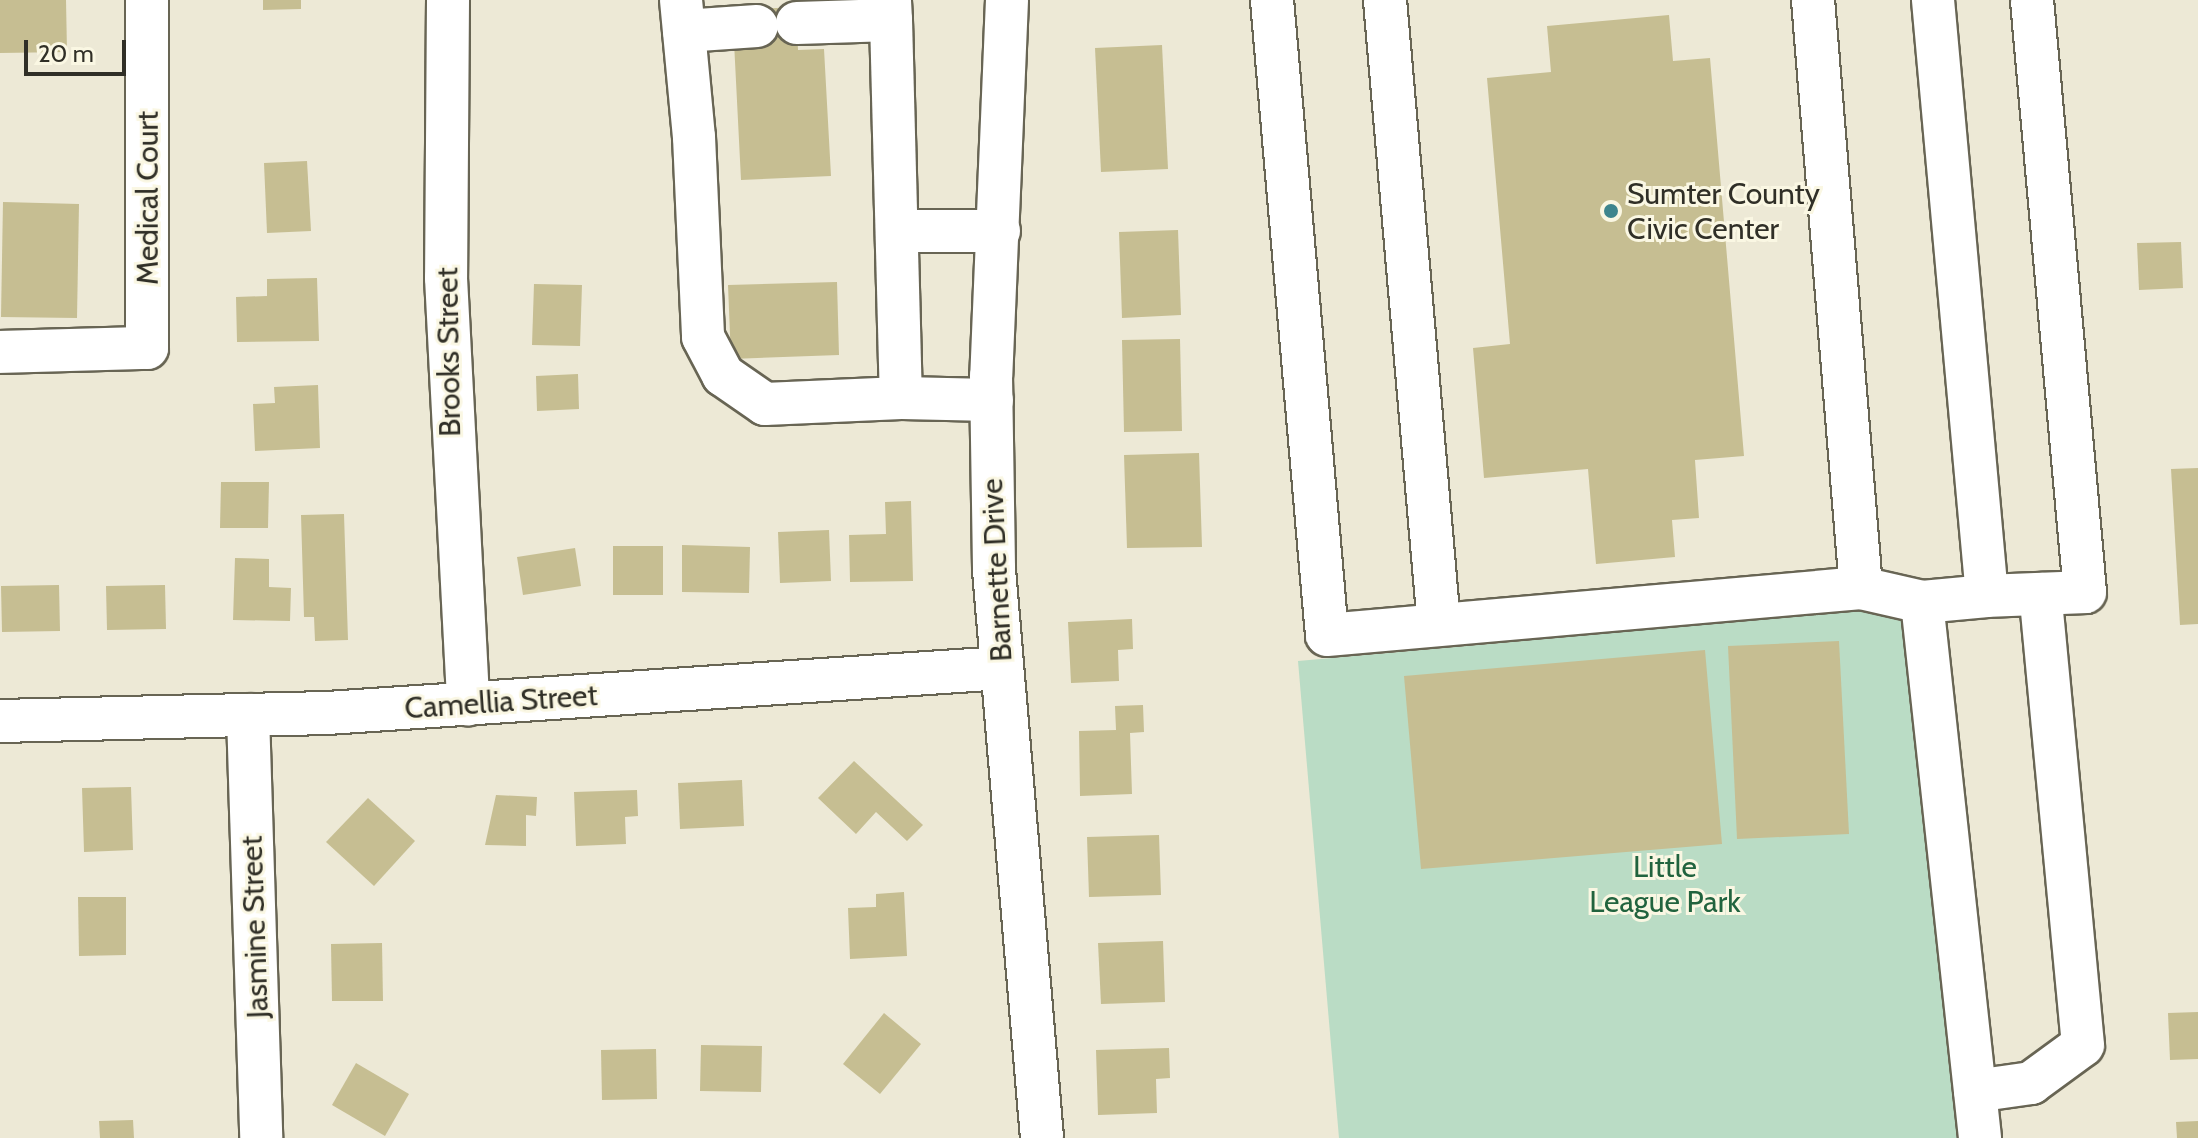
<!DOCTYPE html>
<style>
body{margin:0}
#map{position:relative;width:2198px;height:1138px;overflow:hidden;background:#ede9d6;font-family:Cabin,sans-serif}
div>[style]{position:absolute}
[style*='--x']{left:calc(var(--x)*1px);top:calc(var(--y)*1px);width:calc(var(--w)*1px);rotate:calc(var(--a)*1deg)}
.green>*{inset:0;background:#badcc5}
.building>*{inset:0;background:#c6be92}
.roads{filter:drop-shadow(2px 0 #686554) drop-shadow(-2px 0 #686554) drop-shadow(0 2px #686554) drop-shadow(0 -2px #686554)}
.minor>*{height:42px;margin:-21px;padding:0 21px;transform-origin:21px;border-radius:21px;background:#fff}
.dots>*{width:22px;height:22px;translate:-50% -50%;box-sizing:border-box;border:4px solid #faf7e3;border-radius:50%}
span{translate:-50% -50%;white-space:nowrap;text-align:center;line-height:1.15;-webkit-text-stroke:6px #faf7e3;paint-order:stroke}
.poi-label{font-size:30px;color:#302f27}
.left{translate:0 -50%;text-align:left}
.street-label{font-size:30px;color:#302f27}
.park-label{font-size:30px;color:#21633e}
.scale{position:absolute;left:24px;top:40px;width:102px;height:36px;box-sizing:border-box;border:4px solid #302f27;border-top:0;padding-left:10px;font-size:24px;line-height:28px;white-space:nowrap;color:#302f27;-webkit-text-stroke:6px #faf7e3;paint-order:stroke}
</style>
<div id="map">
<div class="green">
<i style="clip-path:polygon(1903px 607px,1957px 1138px,1339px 1138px,1298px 661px)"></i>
</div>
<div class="building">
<i style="clip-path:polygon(0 0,66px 0,67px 52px,0 53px)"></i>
<i style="clip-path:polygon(263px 0,301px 0,301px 9px,263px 10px)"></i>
<i style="clip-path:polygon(796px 7px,798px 50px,824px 49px,831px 176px,741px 180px,734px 42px,756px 9px)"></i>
<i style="clip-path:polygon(1669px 15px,1673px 61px,1710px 58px,1744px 456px,1695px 460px,1699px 518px,1672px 520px,1675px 557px,1596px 564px,1588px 469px,1484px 478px,1473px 348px,1510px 344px,1487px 78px,1551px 72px,1547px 26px)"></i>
<i style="clip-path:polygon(1162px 45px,1168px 169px,1101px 172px,1095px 48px)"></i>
<i style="clip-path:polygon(307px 161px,311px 231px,267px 233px,264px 163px)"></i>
<i style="clip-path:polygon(3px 202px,79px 204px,77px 318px,1px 317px)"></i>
<i style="clip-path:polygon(1178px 230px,1181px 315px,1122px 318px,1119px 232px)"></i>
<i style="clip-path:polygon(2181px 242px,2183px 288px,2139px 290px,2137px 243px)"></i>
<i style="clip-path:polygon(317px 278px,319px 341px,237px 342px,236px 297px,267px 296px,267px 279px)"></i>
<i style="clip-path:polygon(837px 282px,839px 355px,731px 359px,728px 285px)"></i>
<i style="clip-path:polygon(534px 284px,582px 285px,580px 346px,532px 345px)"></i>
<i style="clip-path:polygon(1180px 339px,1182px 431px,1124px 432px,1122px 340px)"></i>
<i style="clip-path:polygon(578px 374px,579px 409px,537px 411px,536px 376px)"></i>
<i style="clip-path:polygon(318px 385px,320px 448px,255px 451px,253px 404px,275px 403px,274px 387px)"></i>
<i style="clip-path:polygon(1199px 453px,1202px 547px,1127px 548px,1124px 455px)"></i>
<i style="clip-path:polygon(2198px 468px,2198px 624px,2180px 625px,2171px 469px)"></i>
<i style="clip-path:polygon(221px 482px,269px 482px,268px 528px,220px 528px)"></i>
<i style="clip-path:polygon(911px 501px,913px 581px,850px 582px,849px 535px,886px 534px,885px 502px)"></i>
<i style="clip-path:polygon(344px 514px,348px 640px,315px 641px,314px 617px,304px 617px,301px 515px)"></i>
<i style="clip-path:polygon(829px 530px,831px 581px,780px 583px,778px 532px)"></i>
<i style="clip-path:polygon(682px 545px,750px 547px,749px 593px,682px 592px)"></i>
<i style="clip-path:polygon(613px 546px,663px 546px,663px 595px,613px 595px)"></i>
<i style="clip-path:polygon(575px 548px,581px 586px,523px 595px,517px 557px)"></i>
<i style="clip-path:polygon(235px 558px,269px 559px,269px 587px,291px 588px,290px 621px,233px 620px)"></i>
<i style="clip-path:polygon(59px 585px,60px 631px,2px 632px,1px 586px)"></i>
<i style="clip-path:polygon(165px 585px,166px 629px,107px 630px,106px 586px)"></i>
<i style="clip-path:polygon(1132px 619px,1133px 649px,1118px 650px,1119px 681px,1071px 683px,1068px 622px)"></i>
<i style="clip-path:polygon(1839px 641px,1849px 834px,1737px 839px,1728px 646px)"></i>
<i style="clip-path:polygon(1705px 650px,1722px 844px,1421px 869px,1404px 676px)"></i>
<i style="clip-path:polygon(1143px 705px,1144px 732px,1130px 733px,1132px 794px,1080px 796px,1079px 731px,1116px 730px,1115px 706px)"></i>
<i style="clip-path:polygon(854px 761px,923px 825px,907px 841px,876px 812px,856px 834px,818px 798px)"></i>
<i style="clip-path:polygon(742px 780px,744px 826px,680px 829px,678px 783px)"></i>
<i style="clip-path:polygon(131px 787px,133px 850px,84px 852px,82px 788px)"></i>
<i style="clip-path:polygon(637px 790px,638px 816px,625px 817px,626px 844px,576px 846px,574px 792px)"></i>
<i style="clip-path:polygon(496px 795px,537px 797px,536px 816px,526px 815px,526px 846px,485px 845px)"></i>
<i style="clip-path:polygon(368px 798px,415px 841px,374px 886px,326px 842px)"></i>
<i style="clip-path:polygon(1159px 835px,1161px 895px,1089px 897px,1087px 837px)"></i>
<i style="clip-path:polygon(904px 892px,907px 956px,850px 959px,848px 908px,876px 907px,876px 894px)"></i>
<i style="clip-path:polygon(78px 897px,126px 897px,126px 955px,79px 956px)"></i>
<i style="clip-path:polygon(1163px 941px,1165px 1002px,1101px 1004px,1098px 943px)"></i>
<i style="clip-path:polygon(382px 943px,383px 1001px,332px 1001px,331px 944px)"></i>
<i style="clip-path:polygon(2198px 1012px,2198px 1059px,2170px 1060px,2168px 1013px)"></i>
<i style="clip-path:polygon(884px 1013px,921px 1044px,880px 1094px,843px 1064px)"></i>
<i style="clip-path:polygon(701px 1045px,762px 1046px,761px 1092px,700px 1091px)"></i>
<i style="clip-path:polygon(1169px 1048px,1170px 1078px,1156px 1079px,1157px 1113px,1098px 1115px,1096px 1050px)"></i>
<i style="clip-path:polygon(656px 1049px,657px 1099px,602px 1100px,601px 1050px)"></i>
<i style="clip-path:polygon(356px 1063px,409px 1094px,385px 1136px,332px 1105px)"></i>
<i style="clip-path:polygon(133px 1120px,134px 1138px,100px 1138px,99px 1121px)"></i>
<i style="clip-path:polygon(2198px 1121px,2198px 1138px,2177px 1138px,2176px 1122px)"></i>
</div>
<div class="roads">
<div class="minor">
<i style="--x:448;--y:0;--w:278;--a:90.4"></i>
<i style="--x:446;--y:278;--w:427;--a:87"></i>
<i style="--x:681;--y:0;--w:138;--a:84.6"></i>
<i style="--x:694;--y:137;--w:200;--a:87.4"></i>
<i style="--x:703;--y:337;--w:43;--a:62.2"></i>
<i style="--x:723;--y:375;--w:51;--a:34.6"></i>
<i style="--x:765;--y:404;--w:136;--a:-2.5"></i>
<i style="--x:1007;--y:0;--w:376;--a:92.4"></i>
<i style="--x:991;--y:376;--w:194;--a:89.1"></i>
<i style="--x:994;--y:570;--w:570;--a:85.17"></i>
<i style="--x:1272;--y:0;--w:637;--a:85.05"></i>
<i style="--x:1327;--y:635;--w:536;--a:-5.03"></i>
<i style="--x:1861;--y:588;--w:63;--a:12.9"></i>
<i style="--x:1385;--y:0;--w:627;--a:85.06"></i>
<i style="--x:1813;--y:0;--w:590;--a:85.33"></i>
<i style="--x:1933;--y:0;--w:598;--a:84.82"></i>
<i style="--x:1987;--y:596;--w:65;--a:174.7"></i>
<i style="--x:1922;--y:602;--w:539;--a:83.82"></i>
<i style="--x:891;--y:20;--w:378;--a:88.5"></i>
<i style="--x:901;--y:398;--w:91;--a:1.3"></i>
<i style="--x:797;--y:23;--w:94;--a:-1.8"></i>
<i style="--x:891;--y:20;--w:20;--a:-93"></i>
<i style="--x:684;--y:31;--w:73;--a:-3.9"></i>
<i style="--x:899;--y:231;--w:100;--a:0"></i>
<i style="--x:0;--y:352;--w:147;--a:-1.6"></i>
<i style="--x:147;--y:348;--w:348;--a:-90"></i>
<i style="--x:1987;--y:596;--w:98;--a:-2.3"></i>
<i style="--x:2085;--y:592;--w:594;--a:-95.12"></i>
<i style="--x:248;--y:715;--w:423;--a:88.2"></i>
<i style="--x:0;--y:721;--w:327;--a:-1.4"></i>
<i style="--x:327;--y:713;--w:676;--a:-3.81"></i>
<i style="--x:1975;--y:1091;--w:57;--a:-8.1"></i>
<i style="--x:2031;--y:1083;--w:64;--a:-36.2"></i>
<i style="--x:2083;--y:1045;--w:453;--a:-95.4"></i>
</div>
</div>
<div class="dots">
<i style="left:1611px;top:211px;background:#3e858d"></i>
</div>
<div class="poi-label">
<span class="left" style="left:1627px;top:211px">Sumter County<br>Civic Center</span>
</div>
<div class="street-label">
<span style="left:148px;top:198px;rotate:-90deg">Medical Court</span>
<span style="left:449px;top:352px;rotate:-91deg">Brooks Street</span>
<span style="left:997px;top:570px;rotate:-93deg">Barnette Drive</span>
<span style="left:501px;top:702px;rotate:-4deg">Camellia Street</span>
<span style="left:255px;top:927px;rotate:-92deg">Jasmine Street</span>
</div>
<div class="park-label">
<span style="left:1665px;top:884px">Little<br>League Park</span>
</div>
<div class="scale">20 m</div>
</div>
